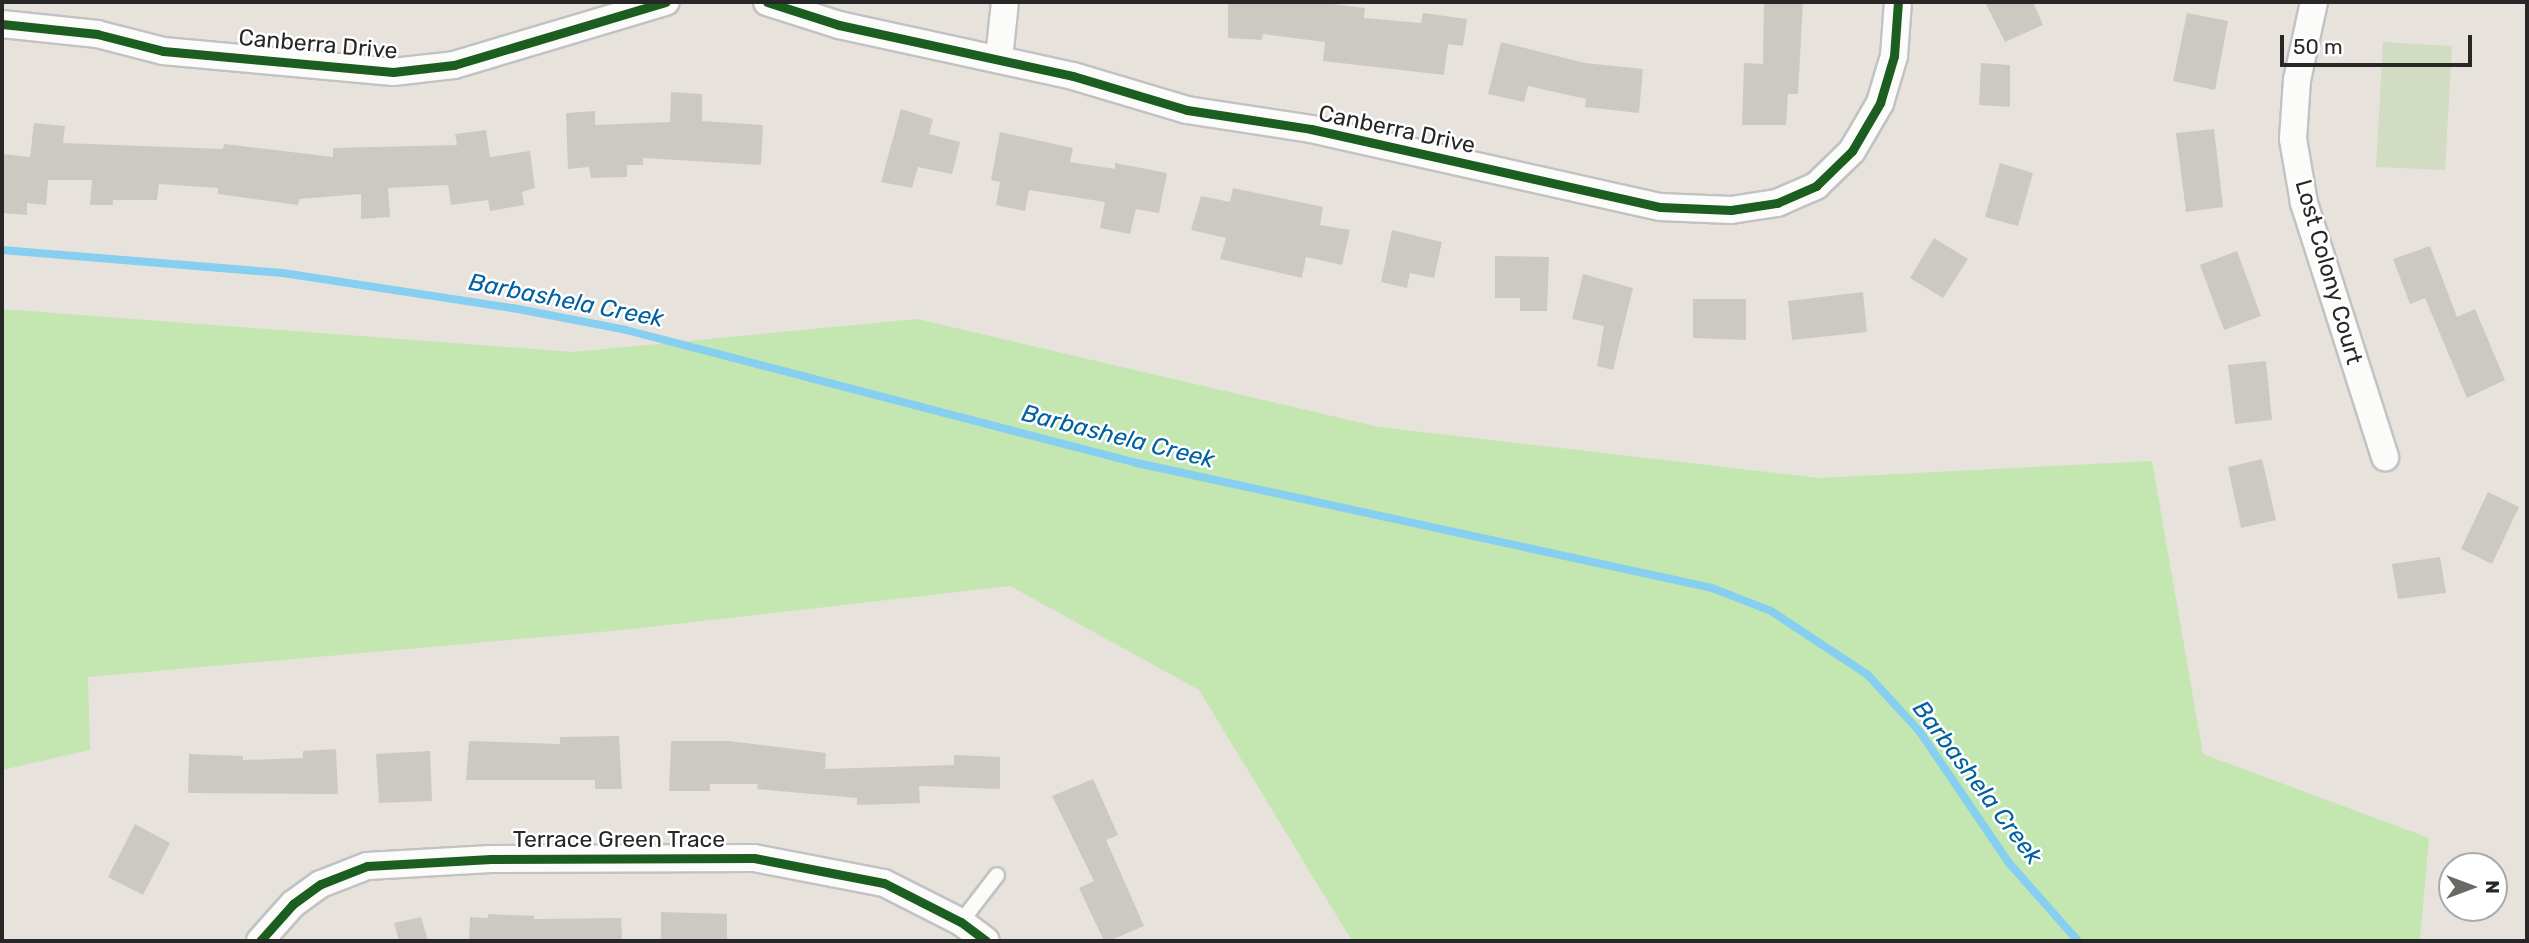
<!DOCTYPE html>
<style>
body{margin:0}
#map{position:relative;width:2529px;height:943px;overflow:hidden;background:#e7e3dc;font-family:Rubik,sans-serif}
div>[style]{position:absolute}
[style*='--x']{left:calc(var(--x)*1px);top:calc(var(--y)*1px);width:calc(var(--w)*1px);rotate:calc(var(--a)*1deg)}
.green>*{inset:0;background:#c4e6b1}
.cemetery>*{inset:0;background:#d1dcc2}
.stream>*{height:8px;margin:-4px;padding:0 4px;transform-origin:4px;border-radius:4px;background:#86cff1}
.building>*{inset:0;background:#ccc9c3}
.roads{filter:drop-shadow(2px 0 #c3c2c2) drop-shadow(-2px 0 #c3c2c2) drop-shadow(0 2px #c3c2c2) drop-shadow(0 -2px #c3c2c2)}
.service>*{height:14px;margin:-7px;padding:0 7px;transform-origin:7px;border-radius:7px;background:#fbfbfa}
.minor>*{height:26px;margin:-13px;padding:0 13px;transform-origin:13px;border-radius:13px;background:#fbfbfa}
.cycleway>*{height:9px;margin:-4.5px;padding:0 4.5px;transform-origin:4.5px;border-radius:4.5px;background:#1b5e20}
span{translate:-50% -50%;white-space:nowrap;text-align:center;line-height:1.15;-webkit-text-stroke:5px #fff;paint-order:stroke}
.street-label{font-size:23px;color:#272727}
.water-label{font-size:24px;color:#0061a2;font-style:italic}
.frame{position:absolute;inset:0;border:4px solid #272727;pointer-events:none}
.north{position:absolute;left:2438px;top:852px;width:70px;height:70px;box-sizing:border-box;background:#fff;border:2px solid #a9a9a9;border-radius:50%;rotate:90deg;font-size:19px;font-weight:700;line-height:28px;text-align:center;color:#272727}
.north::after{content:'';display:block;margin:auto;width:24px;height:32px;background:#6a6966;clip-path:polygon(50% 0,100% 100%,50% 72%,0 100%)}
.scale{position:absolute;left:2280px;top:35px;width:192px;height:32px;box-sizing:border-box;border:4px solid #272727;border-top:0;padding-left:9px;font-size:21px;line-height:24px;white-space:nowrap;color:#272727;-webkit-text-stroke:5px #fff;paint-order:stroke}
</style>
<div id="map">
<div class="green">
<i style="clip-path:polygon(2px 309px,573px 352px,917px 319px,1379px 427px,1818px 478px,2152px 461px,2203px 754px,2429px 838px,2420px 941px,1352px 941px,1199px 690px,1010px 586px,623px 630px,88px 677px,90px 750px,2px 770px)"></i>
</div>
<div class="cemetery">
<i style="clip-path:polygon(2383px 42px,2452px 46px,2445px 170px,2376px 167px)"></i>
</div>
<div class="stream">
<i style="--x:2;--y:250;--w:282;--a:4.7"></i>
<i style="--x:283;--y:273;--w:233;--a:8.7"></i>
<i style="--x:513;--y:308;--w:115;--a:11"></i>
<i style="--x:626;--y:330;--w:528;--a:14.59"></i>
<i style="--x:1137;--y:463;--w:588;--a:12.26"></i>
<i style="--x:1712;--y:588;--w:63;--a:21.3"></i>
<i style="--x:1771;--y:611;--w:116;--a:33.4"></i>
<i style="--x:1868;--y:675;--w:77;--a:47.6"></i>
<i style="--x:1920;--y:732;--w:158;--a:55.8"></i>
<i style="--x:2009;--y:863;--w:104;--a:48.5"></i>
</div>
<div class="building">
<i style="clip-path:polygon(1228px 2px,1318px 2px,1365px 8px,1364px 18px,1421px 23px,1423px 13px,1467px 19px,1463px 46px,1448px 44px,1444px 75px,1323px 61px,1325px 42px,1263px 34px,1262px 40px,1228px 38px)"></i>
<i style="clip-path:polygon(1764px 2px,1803px 2px,1798px 94px,1788px 94px,1786px 125px,1742px 125px,1744px 63px,1763px 64px)"></i>
<i style="clip-path:polygon(1985px 2px,2033px 2px,2043px 25px,2005px 42px)"></i>
<i style="clip-path:polygon(2187px 13px,2228px 21px,2215px 90px,2173px 81px)"></i>
<i style="clip-path:polygon(1501px 42px,1585px 63px,1643px 69px,1639px 113px,1585px 107px,1586px 99px,1528px 86px,1524px 102px,1488px 94px)"></i>
<i style="clip-path:polygon(1981px 63px,2010px 65px,2010px 107px,1979px 105px)"></i>
<i style="clip-path:polygon(671px 92px,702px 94px,702px 121px,763px 125px,761px 165px,643px 158px,643px 165px,627px 165px,627px 177px,591px 178px,589px 167px,568px 169px,566px 113px,595px 111px,595px 125px,670px 122px)"></i>
<i style="clip-path:polygon(901px 109px,933px 119px,929px 134px,960px 142px,952px 174px,918px 167px,912px 188px,881px 182px)"></i>
<i style="clip-path:polygon(34px 123px,65px 126px,63px 143px,223px 149px,224px 144px,333px 157px,333px 148px,457px 145px,455px 134px,486px 130px,490px 157px,530px 151px,535px 188px,522px 192px,524px 205px,490px 211px,488px 200px,451px 205px,448px 185px,388px 188px,390px 217px,361px 219px,361px 194px,299px 199px,298px 205px,218px 194px,218px 188px,159px 184px,157px 200px,113px 200px,113px 205px,90px 205px,92px 180px,48px 180px,46px 205px,27px 203px,27px 215px,2px 213px,2px 154px,30px 157px)"></i>
<i style="clip-path:polygon(2214px 129px,2223px 207px,2186px 212px,2176px 133px)"></i>
<i style="clip-path:polygon(1000px 132px,1073px 148px,1070px 162px,1115px 169px,1115px 163px,1167px 173px,1159px 213px,1136px 209px,1130px 234px,1100px 228px,1105px 202px,1029px 190px,1025px 211px,996px 205px,1000px 182px,991px 180px)"></i>
<i style="clip-path:polygon(2000px 163px,2033px 173px,2018px 226px,1985px 217px)"></i>
<i style="clip-path:polygon(1233px 188px,1323px 207px,1320px 225px,1350px 230px,1342px 265px,1306px 257px,1302px 278px,1220px 259px,1226px 238px,1191px 230px,1201px 196px,1230px 202px)"></i>
<i style="clip-path:polygon(1392px 230px,1442px 242px,1434px 278px,1410px 273px,1407px 288px,1381px 282px)"></i>
<i style="clip-path:polygon(1934px 238px,1968px 259px,1943px 298px,1910px 278px)"></i>
<i style="clip-path:polygon(2430px 246px,2457px 317px,2475px 309px,2505px 380px,2467px 398px,2425px 298px,2410px 304px,2393px 259px)"></i>
<i style="clip-path:polygon(2237px 251px,2261px 316px,2224px 330px,2200px 265px)"></i>
<i style="clip-path:polygon(1495px 256px,1549px 257px,1547px 311px,1520px 311px,1520px 298px,1495px 298px)"></i>
<i style="clip-path:polygon(1583px 274px,1633px 288px,1613px 370px,1597px 366px,1604px 326px,1572px 319px)"></i>
<i style="clip-path:polygon(1863px 292px,1867px 332px,1792px 340px,1788px 301px)"></i>
<i style="clip-path:polygon(1693px 299px,1746px 299px,1746px 340px,1693px 338px)"></i>
<i style="clip-path:polygon(2266px 361px,2272px 420px,2235px 424px,2228px 365px)"></i>
<i style="clip-path:polygon(2262px 459px,2276px 520px,2241px 528px,2228px 467px)"></i>
<i style="clip-path:polygon(2488px 492px,2519px 507px,2492px 564px,2461px 549px)"></i>
<i style="clip-path:polygon(2440px 557px,2446px 593px,2398px 599px,2392px 564px)"></i>
<i style="clip-path:polygon(619px 736px,622px 789px,595px 789px,595px 780px,466px 780px,469px 741px,560px 744px,560px 737px)"></i>
<i style="clip-path:polygon(671px 741px,729px 741px,826px 753px,825px 769px,954px 765px,954px 755px,1000px 757px,1000px 789px,919px 786px,920px 803px,857px 805px,857px 798px,757px 789px,758px 784px,710px 784px,710px 791px,669px 791px)"></i>
<i style="clip-path:polygon(336px 749px,338px 794px,188px 793px,189px 754px,243px 756px,243px 760px,303px 758px,303px 751px)"></i>
<i style="clip-path:polygon(430px 751px,432px 801px,379px 803px,376px 754px)"></i>
<i style="clip-path:polygon(1093px 779px,1118px 835px,1106px 840px,1144px 926px,1109px 941px,1104px 941px,1079px 888px,1094px 881px,1052px 796px)"></i>
<i style="clip-path:polygon(135px 824px,170px 843px,143px 895px,108px 877px)"></i>
<i style="clip-path:polygon(661px 912px,727px 914px,727px 941px,661px 941px)"></i>
<i style="clip-path:polygon(488px 914px,534px 916px,534px 919px,621px 918px,622px 941px,469px 941px,470px 917px,488px 918px)"></i>
<i style="clip-path:polygon(421px 917px,428px 941px,399px 941px,394px 923px)"></i>
</div>
<div class="roads">
<div class="service">
<i style="--x:961;--y:922;--w:59;--a:-52.5"></i>
</div>
<div class="minor">
<i style="--x:767;--y:2;--w:76;--a:17.7"></i>
<i style="--x:839;--y:25;--w:239;--a:12.3"></i>
<i style="--x:1073;--y:76;--w:119;--a:16.6"></i>
<i style="--x:1187;--y:110;--w:125;--a:8.7"></i>
<i style="--x:1311;--y:129;--w:358;--a:12.6"></i>
<i style="--x:1660;--y:207;--w:71;--a:2.4"></i>
<i style="--x:1731;--y:210;--w:47;--a:-8.7"></i>
<i style="--x:1777;--y:203;--w:43;--a:-23.6"></i>
<i style="--x:1816;--y:186;--w:50;--a:-44.2"></i>
<i style="--x:1852;--y:151;--w:56;--a:-59.7"></i>
<i style="--x:1880;--y:103;--w:49;--a:-73.4"></i>
<i style="--x:1894;--y:56;--w:54;--a:-85.8"></i>
<i style="--x:2314;--y:2;--w:80;--a:102.3"></i>
<i style="--x:2297;--y:80;--w:59;--a:93.9"></i>
<i style="--x:2293;--y:139;--w:65;--a:80.2"></i>
<i style="--x:2304;--y:203;--w:267;--a:72.3"></i>
<i style="--x:2;--y:24;--w:96;--a:6"></i>
<i style="--x:97;--y:34;--w:68;--a:14.4"></i>
<i style="--x:163;--y:51;--w:231;--a:5.2"></i>
<i style="--x:393;--y:72;--w:61;--a:-6.5"></i>
<i style="--x:454;--y:65;--w:221;--a:-16.6"></i>
<i style="--x:999;--y:58;--w:56;--a:-83.9"></i>
<i style="--x:260;--y:941;--w:50;--a:-48.3"></i>
<i style="--x:293;--y:904;--w:34;--a:-36"></i>
<i style="--x:321;--y:884;--w:49;--a:-21.4"></i>
<i style="--x:367;--y:866;--w:124;--a:-3.2"></i>
<i style="--x:491;--y:859;--w:263;--a:-0.2"></i>
<i style="--x:754;--y:858;--w:132;--a:10.9"></i>
<i style="--x:884;--y:883;--w:86;--a:26.9"></i>
<i style="--x:961;--y:922;--w:31;--a:37"></i>
</div>
</div>
<div class="cycleway">
<i style="--x:767;--y:2;--w:76;--a:17.7"></i>
<i style="--x:839;--y:25;--w:239;--a:12.3"></i>
<i style="--x:1073;--y:76;--w:119;--a:16.6"></i>
<i style="--x:1187;--y:110;--w:125;--a:8.7"></i>
<i style="--x:1311;--y:129;--w:358;--a:12.6"></i>
<i style="--x:1660;--y:207;--w:71;--a:2.4"></i>
<i style="--x:1731;--y:210;--w:47;--a:-8.7"></i>
<i style="--x:1777;--y:203;--w:43;--a:-23.6"></i>
<i style="--x:1816;--y:186;--w:50;--a:-44.2"></i>
<i style="--x:1852;--y:151;--w:56;--a:-59.7"></i>
<i style="--x:1880;--y:103;--w:49;--a:-73.4"></i>
<i style="--x:1894;--y:56;--w:54;--a:-85.8"></i>
<i style="--x:2;--y:24;--w:96;--a:6"></i>
<i style="--x:97;--y:34;--w:68;--a:14.4"></i>
<i style="--x:163;--y:51;--w:231;--a:5.2"></i>
<i style="--x:393;--y:72;--w:61;--a:-6.5"></i>
<i style="--x:454;--y:65;--w:221;--a:-16.6"></i>
<i style="--x:260;--y:941;--w:50;--a:-48.3"></i>
<i style="--x:293;--y:904;--w:34;--a:-36"></i>
<i style="--x:321;--y:884;--w:49;--a:-21.4"></i>
<i style="--x:367;--y:866;--w:124;--a:-3.2"></i>
<i style="--x:491;--y:859;--w:263;--a:-0.2"></i>
<i style="--x:754;--y:858;--w:132;--a:10.9"></i>
<i style="--x:884;--y:883;--w:86;--a:26.9"></i>
<i style="--x:961;--y:922;--w:31;--a:37"></i>
</div>
<div class="street-label">
<span style="left:318px;top:44px;rotate:5deg">Canberra Drive</span>
<span style="left:1397px;top:129px;rotate:12deg">Canberra Drive</span>
<span style="left:2329px;top:272px;rotate:74deg">Lost Colony Court</span>
<span style="left:619px;top:839px">Terrace Green Trace</span>
</div>
<div class="water-label">
<span style="left:566px;top:301px;rotate:11deg">Barbashela Creek</span>
<span style="left:1118px;top:437px;rotate:14deg">Barbashela Creek</span>
<span style="left:1977px;top:783px;rotate:53deg">Barbashela Creek</span>
</div>
<div class="frame"></div>
<div class="north">N</div>
<div class="scale">50 m</div>
</div>
